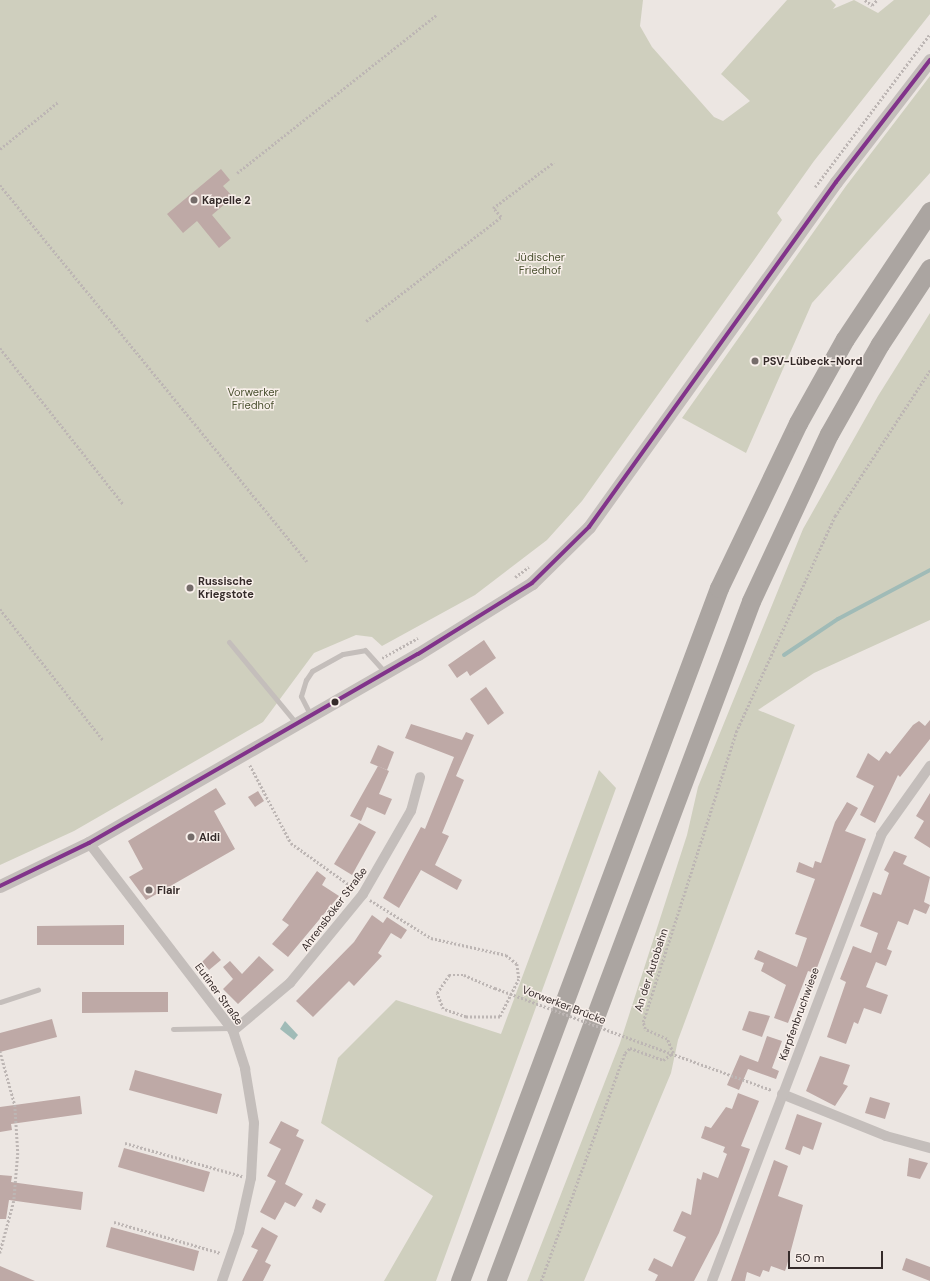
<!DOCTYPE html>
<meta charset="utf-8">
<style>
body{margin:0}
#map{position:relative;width:930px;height:1281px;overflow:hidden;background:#ece6e2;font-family:"DM Sans",sans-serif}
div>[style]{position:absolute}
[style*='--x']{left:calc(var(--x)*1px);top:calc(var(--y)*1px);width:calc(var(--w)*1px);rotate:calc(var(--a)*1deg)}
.green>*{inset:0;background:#cfcfbe}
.water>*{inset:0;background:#a0bbb7}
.stream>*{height:4px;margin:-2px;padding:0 2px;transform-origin:2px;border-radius:2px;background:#a0bbb7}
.building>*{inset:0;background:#bea9a6}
.path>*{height:2.5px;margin-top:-1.25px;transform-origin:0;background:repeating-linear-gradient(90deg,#bdb6b4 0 2px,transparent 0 4px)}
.service>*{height:5px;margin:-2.5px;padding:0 2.5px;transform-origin:2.5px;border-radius:2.5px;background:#c4bebb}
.minor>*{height:10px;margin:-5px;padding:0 5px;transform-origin:5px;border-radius:5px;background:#c4bebb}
.tertiary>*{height:13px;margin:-6.5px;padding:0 6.5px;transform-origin:6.5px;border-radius:6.5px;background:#c4bebb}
.motorway>*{height:19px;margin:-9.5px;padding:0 9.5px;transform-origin:9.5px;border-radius:9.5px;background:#aba5a1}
.path-bridge>*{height:2.5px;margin-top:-1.25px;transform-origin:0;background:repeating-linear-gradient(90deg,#bdb6b4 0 2px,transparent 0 4px)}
.bus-1>*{height:4px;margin:-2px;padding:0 2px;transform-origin:2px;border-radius:2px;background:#81338a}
.dots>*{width:11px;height:11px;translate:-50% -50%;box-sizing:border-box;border:2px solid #f8efea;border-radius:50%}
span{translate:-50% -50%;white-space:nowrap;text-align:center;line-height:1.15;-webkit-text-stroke:3px #f8efea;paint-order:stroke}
.poi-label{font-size:11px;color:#352b2a;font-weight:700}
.left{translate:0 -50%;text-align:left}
.park-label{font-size:11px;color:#4a5130}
.street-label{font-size:11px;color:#352b2a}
.scale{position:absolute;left:788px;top:1251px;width:95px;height:18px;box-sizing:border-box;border:2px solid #352b2a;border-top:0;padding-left:5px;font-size:12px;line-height:14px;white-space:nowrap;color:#352b2a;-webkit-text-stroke:3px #f8efea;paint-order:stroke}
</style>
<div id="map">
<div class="green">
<i style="clip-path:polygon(0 0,643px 0,640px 26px,652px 47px,714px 117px,723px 121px,750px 101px,721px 74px,787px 0,831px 0,836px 5px,833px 9px,854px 0,878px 13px,894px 0,930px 0,930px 14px,814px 161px,777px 213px,782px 220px,754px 260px,582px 501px,547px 540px,475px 595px,382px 646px,372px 637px,356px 635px,314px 653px,263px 722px,74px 831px,0 865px)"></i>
<i style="clip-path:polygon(930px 76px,930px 173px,812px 303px,746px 453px,682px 418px,846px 186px)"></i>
<i style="clip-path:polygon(930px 313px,930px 620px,814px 673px,758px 710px,795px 725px,678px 1040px,671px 1073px,584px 1281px,527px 1281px,620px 1043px,687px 835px,698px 787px,803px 529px,878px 396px)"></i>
<i style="clip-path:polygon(599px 770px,616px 788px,436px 1281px,384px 1281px,433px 1196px,321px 1123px,338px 1058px,396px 1000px,501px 1034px)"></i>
</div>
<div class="water">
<i style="clip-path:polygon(285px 1021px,298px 1035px,294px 1040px,280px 1029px)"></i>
</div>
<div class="stream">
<i style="--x:784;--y:655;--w:65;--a:-33.7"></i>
<i style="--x:838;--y:619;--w:104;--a:-28"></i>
</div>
<div class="building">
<i style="clip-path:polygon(221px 169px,230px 180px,223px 186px,233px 197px,212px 215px,231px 238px,219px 248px,197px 221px,183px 233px,167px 214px)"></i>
<i style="clip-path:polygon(484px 640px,496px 658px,470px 676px,467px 671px,457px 678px,448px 665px)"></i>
<i style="clip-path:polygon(486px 687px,504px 713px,488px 725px,470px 699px)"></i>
<i style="clip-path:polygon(930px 720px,930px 739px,900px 777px,898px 775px,875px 823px,860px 815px,874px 786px,856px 777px,868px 753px,879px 761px,886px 751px,890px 754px,913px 725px,919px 721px,925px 726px)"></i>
<i style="clip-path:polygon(411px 724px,462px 740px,466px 732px,474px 735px,456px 776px,464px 780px,442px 833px,449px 836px,435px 865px,462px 880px,457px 890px,421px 870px,399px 908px,383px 898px,421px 827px,425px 829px,454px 757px,405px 738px)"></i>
<i style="clip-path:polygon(378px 745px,394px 752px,387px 770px,370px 763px)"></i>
<i style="clip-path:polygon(378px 766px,389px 771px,379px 794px,392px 799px,385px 815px,367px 807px,361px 821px,350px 816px)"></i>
<i style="clip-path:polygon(216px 788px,226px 804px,214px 811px,235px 849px,146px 900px,129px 877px,143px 869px,128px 841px)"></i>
<i style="clip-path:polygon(258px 791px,264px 801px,255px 807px,248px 797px)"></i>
<i style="clip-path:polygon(930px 793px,930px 848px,914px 838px,924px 821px,916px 816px)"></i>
<i style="clip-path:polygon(847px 802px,858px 808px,845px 831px,866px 839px,815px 973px,808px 971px,788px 1023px,774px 1018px,786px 985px,761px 971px,764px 963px,754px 959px,758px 950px,797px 967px,807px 938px,795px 934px,815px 879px,796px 872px,799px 862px,813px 868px,815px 861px,821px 863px,835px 822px)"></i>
<i style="clip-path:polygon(359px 823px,376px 832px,352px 875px,334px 864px)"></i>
<i style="clip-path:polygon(894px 851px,907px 856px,903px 864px,930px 877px,924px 902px,930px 905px,926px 914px,914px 909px,908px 925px,898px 921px,887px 949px,892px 951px,886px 966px,876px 962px,866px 987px,888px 995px,881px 1014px,864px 1008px,858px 1024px,854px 1022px,846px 1044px,827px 1037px,846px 982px,840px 979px,853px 946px,871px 953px,878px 933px,860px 926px,873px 892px,881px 895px,889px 873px,884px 870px)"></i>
<i style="clip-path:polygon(317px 871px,326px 878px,322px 885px,339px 896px,288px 957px,272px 944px,289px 925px,282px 920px)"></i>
<i style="clip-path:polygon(372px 915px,383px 923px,387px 917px,407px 930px,401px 939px,391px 933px,378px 953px,382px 956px,354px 986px,349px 981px,313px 1017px,296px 1001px,354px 942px)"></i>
<i style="clip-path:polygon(124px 925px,124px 945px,37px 945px,37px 926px)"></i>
<i style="clip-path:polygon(213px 951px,221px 960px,209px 970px,202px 962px)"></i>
<i style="clip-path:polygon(259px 956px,274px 970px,238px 1004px,223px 989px,233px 979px,223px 967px,230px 961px,242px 974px)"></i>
<i style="clip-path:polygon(82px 992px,168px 992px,168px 1012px,82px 1013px)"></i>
<i style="clip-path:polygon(749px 1011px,770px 1016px,762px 1037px,742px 1030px)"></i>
<i style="clip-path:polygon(52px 1019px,57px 1037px,0 1052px,0 1033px)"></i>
<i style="clip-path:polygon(767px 1036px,782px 1041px,772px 1068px,779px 1071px,776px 1079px,748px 1069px,739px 1090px,727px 1085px,740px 1055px,758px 1062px)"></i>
<i style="clip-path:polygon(820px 1056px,850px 1065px,843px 1084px,848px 1086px,835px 1106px,806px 1091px)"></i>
<i style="clip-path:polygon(135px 1070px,222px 1094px,217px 1114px,129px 1090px)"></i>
<i style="clip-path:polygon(738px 1093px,759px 1101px,741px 1146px,750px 1149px,719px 1233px,694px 1281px,655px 1281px,658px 1275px,648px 1270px,654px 1258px,672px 1267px,686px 1237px,673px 1231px,682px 1211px,691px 1215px,697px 1178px,701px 1180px,703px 1172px,718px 1178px,727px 1154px,723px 1152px,725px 1147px,701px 1138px,705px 1126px,711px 1128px,726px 1107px,732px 1109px)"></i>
<i style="clip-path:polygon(80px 1096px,82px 1114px,11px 1124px,12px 1130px,0 1132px,0 1107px)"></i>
<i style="clip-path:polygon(870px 1097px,890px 1103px,885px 1119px,865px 1113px)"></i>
<i style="clip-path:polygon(797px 1114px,822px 1123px,813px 1150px,803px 1146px,800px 1155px,785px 1149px)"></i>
<i style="clip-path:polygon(281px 1121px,299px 1130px,296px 1136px,304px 1140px,285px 1184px,303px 1194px,295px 1207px,285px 1202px,275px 1220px,260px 1212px,276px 1181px,267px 1176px,281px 1149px,269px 1143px)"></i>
<i style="clip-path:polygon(124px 1148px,210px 1172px,204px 1192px,118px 1167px)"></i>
<i style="clip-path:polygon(909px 1158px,928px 1163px,920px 1179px,907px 1176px)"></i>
<i style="clip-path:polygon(774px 1160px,788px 1166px,778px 1196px,803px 1205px,787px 1265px,785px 1271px,771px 1266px,769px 1272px,763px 1270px,760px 1277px,747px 1272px,745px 1281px,731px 1281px)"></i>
<i style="clip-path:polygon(0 1175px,12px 1176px,11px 1182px,83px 1192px,81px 1210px,9px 1200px,6px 1219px,0 1219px)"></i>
<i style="clip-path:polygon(316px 1199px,326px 1204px,321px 1213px,312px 1208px)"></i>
<i style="clip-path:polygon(111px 1227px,199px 1251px,194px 1271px,106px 1247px)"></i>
<i style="clip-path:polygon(262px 1227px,278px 1236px,265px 1262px,271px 1265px,263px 1281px,242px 1281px,258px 1250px,251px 1247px)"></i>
<i style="clip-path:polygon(906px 1258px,930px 1267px,930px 1281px,902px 1270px)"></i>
<i style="clip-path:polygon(0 1266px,35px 1281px,0 1281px)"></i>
</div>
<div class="path">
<i style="--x:865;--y:0;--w:9;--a:36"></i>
<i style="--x:872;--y:5;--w:7;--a:-45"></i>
<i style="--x:0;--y:149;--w:75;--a:-39"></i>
<i style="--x:237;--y:173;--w:254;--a:-38.4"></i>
<i style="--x:0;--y:185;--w:486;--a:50.8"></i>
<i style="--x:815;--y:187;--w:191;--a:-53.1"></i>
<i style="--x:366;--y:321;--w:170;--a:-37.6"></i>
<i style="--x:501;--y:217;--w:12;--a:-132"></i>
<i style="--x:493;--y:208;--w:76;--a:-37"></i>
<i style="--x:0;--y:348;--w:199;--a:51.7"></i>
<i style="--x:515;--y:577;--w:17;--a:-36"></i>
<i style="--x:0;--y:609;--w:167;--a:51.8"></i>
<i style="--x:382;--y:658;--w:41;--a:-29.1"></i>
<i style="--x:250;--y:765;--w:88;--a:62.3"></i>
<i style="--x:291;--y:843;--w:79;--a:35.7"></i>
<i style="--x:370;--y:900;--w:72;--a:31.9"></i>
<i style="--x:431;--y:938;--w:77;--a:12.8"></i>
<i style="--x:506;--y:955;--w:14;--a:39"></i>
<i style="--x:517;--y:964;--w:15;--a:82"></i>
<i style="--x:519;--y:979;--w:42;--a:116.6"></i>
<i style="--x:500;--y:1017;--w:34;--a:180"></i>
<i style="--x:466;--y:1017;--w:24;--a:-161"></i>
<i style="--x:443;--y:1009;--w:17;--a:-111"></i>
<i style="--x:437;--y:993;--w:22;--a:-56"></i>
<i style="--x:449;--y:975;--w:15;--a:0"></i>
<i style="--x:464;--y:975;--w:34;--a:23"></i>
<i style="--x:626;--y:1037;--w:155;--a:20"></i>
<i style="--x:0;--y:1051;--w:56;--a:74.5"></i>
<i style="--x:15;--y:1105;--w:48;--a:86.4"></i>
<i style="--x:18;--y:1153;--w:48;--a:94.8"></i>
<i style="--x:14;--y:1201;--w:54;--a:105.1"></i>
<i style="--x:125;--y:1143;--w:122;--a:15.8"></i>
<i style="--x:114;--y:1222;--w:111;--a:16.2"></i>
<i style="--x:541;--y:1281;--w:243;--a:-69.8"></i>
<i style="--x:625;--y:1053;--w:7;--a:-45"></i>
<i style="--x:630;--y:1048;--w:35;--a:20"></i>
<i style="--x:663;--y:1060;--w:12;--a:-35"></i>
<i style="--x:673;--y:1053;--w:15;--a:-113"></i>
<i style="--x:667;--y:1039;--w:24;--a:-156"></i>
<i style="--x:645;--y:1029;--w:7;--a:-106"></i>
<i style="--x:643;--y:1022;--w:305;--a:-72.2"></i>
<i style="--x:736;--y:732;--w:238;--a:-65.4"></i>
<i style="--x:835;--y:516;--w:174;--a:-56.9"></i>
</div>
<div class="service">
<i style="--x:229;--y:642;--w:105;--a:50.4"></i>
<i style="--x:310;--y:714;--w:20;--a:-117"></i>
<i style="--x:301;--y:696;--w:17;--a:-73"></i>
<i style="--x:306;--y:680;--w:11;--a:-56"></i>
<i style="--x:312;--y:671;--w:35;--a:-29"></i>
<i style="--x:343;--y:654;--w:22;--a:-10"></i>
<i style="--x:365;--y:650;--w:30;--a:48"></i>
<i style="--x:0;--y:1002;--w:40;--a:-18"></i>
<i style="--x:173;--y:1029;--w:57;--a:-1"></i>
</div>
<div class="minor">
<i style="--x:89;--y:843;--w:237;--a:52.5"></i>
<i style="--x:233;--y:1031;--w:40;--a:72"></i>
<i style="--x:245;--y:1069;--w:55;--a:80.5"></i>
<i style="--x:254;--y:1123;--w:55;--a:93.1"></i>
<i style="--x:251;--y:1178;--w:55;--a:102.5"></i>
<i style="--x:239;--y:1232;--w:52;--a:109.1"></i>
<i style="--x:233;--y:1031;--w:75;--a:-40.1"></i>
<i style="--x:290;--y:983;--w:115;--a:-50.6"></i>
<i style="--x:363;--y:894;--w:96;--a:-60"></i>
<i style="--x:411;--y:811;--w:35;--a:-75"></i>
<i style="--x:782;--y:1094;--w:112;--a:22"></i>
<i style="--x:886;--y:1136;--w:46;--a:15.3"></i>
<i style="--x:712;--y:1281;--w:477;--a:-69.2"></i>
<i style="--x:881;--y:835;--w:85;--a:-54.6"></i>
</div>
<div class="tertiary">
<i style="--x:0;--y:886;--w:99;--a:-25.8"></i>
<i style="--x:89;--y:843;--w:379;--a:-29.9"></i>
<i style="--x:418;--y:654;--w:134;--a:-31.9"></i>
<i style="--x:532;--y:583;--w:80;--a:-44.5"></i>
<i style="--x:589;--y:527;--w:424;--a:-54.4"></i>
<i style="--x:836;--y:182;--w:154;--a:-52.4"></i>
</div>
<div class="motorway">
<i style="--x:460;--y:1281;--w:740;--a:-69.51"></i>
<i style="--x:719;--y:588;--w:183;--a:-64.4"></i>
<i style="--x:798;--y:423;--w:96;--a:-60.8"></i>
<i style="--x:845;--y:339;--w:154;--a:-56.4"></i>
<i style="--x:496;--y:1281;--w:726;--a:-69.44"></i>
<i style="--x:751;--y:601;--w:184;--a:-65"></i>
<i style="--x:829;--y:434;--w:103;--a:-60.5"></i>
<i style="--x:880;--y:344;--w:91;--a:-56.7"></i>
</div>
<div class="path-bridge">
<i style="--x:495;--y:988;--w:140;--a:20.5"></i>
</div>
<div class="bus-1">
<i style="--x:0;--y:886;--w:99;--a:-25.8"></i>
<i style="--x:89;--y:843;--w:379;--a:-29.9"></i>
<i style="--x:418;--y:654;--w:134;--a:-31.9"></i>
<i style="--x:532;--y:583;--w:80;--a:-44.5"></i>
<i style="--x:589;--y:527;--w:424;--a:-54.4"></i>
<i style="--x:836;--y:182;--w:154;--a:-52.4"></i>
</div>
<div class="dots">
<i style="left:194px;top:200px;background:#756c6a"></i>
<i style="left:755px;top:361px;background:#756c6a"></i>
<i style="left:190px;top:588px;background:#756c6a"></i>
<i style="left:335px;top:702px;background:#352b2a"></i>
<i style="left:191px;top:837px;background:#756c6a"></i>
<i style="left:149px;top:890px;background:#756c6a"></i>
</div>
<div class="poi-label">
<span class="left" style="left:202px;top:200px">Kapelle 2</span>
<span class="left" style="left:763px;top:361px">PSV-Lübeck-Nord</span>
<span class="left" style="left:198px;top:588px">Russische<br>Kriegstote</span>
<span class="left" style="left:199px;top:837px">Aldi</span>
<span class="left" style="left:157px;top:890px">Flair</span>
</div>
<div class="park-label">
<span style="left:540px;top:264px">Jüdischer<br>Friedhof</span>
<span style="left:253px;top:399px">Vorwerker<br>Friedhof</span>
</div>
<div class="street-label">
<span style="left:334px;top:909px;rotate:-53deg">Ahrensböker Straße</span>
<span style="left:651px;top:970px;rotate:-72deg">An der Autobahn</span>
<span style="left:219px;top:994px;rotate:54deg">Eutiner Straße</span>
<span style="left:564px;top:1005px;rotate:21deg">Vorwerker Brücke</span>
<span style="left:799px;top:1014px;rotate:-70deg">Karpfenbruchwiese</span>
</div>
<div class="scale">50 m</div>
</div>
